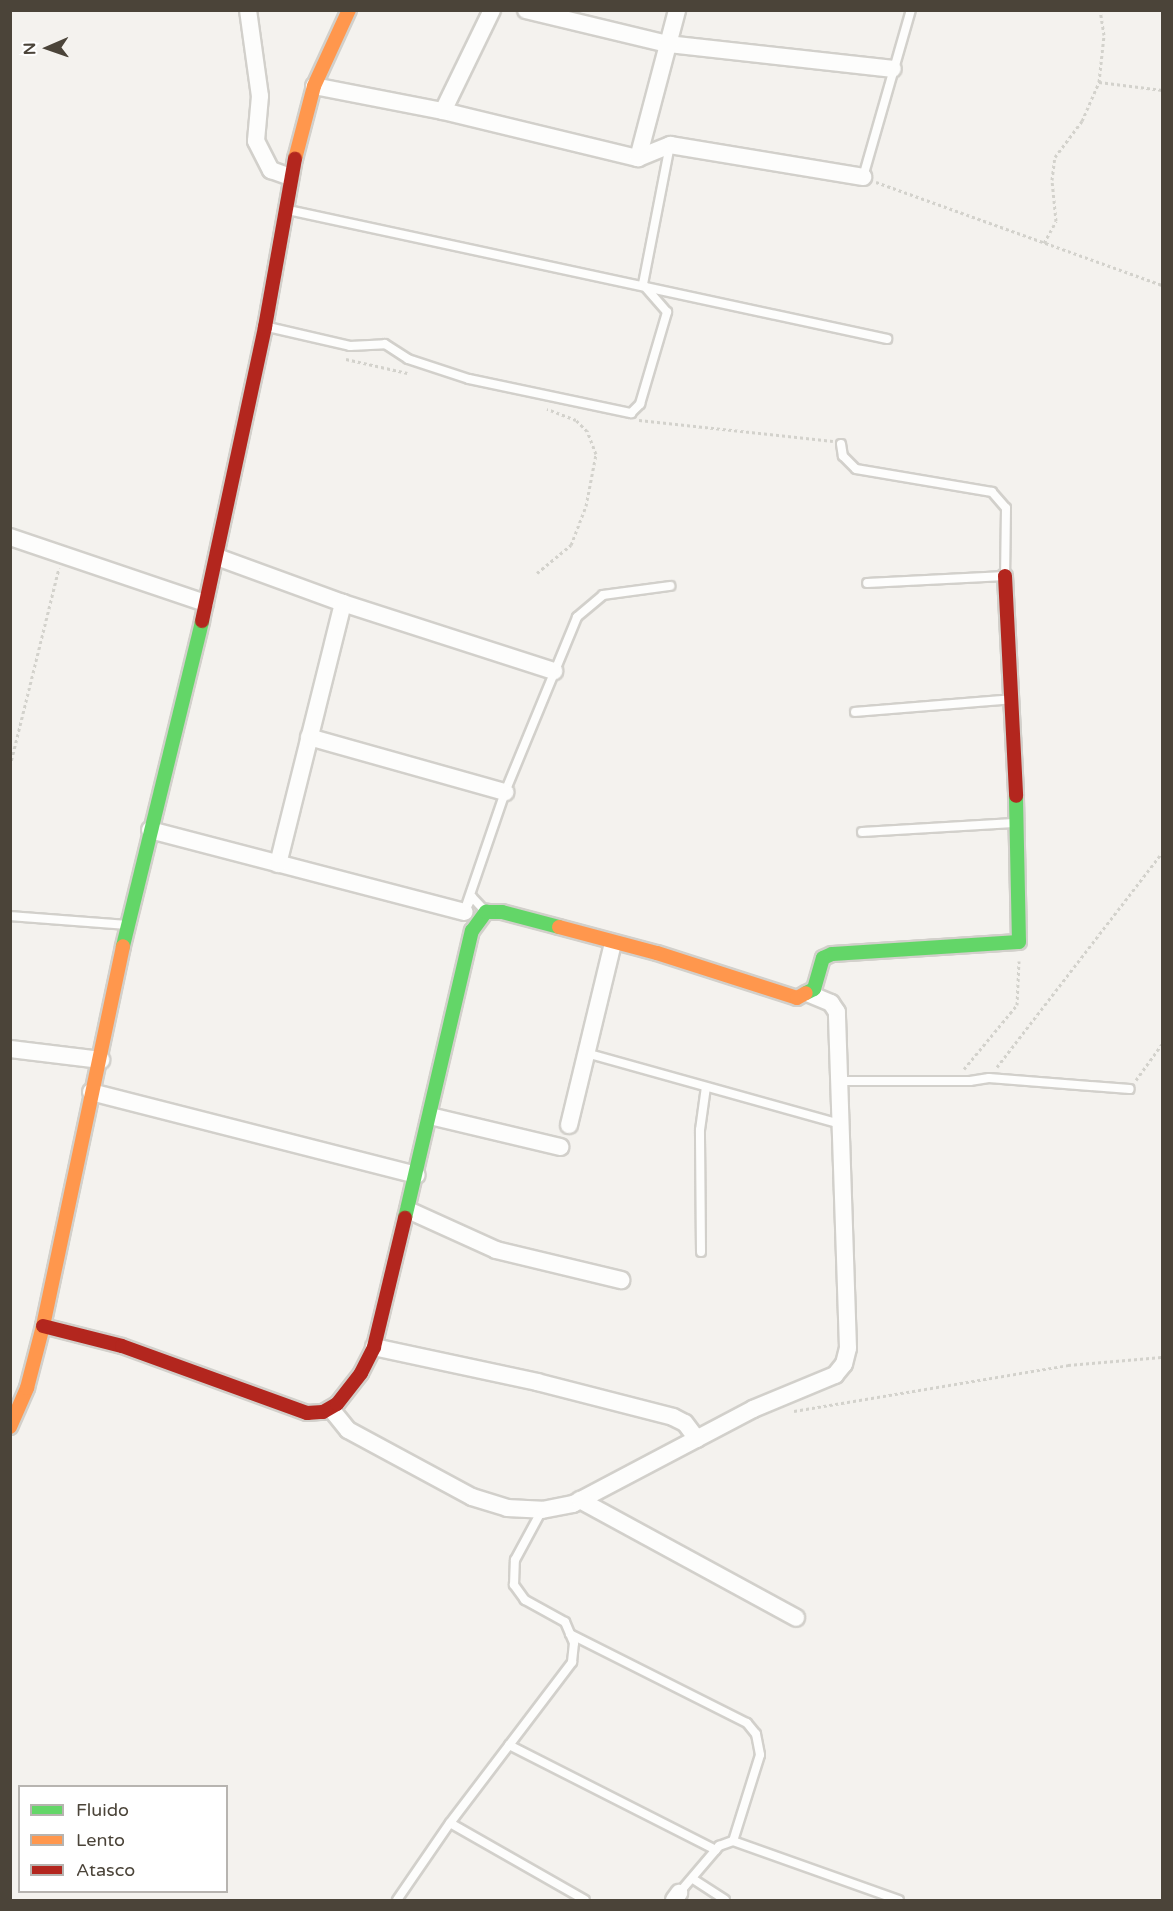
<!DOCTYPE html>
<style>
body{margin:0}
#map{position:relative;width:1173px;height:1911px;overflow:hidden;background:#f4f2ee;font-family:"Varela Round",sans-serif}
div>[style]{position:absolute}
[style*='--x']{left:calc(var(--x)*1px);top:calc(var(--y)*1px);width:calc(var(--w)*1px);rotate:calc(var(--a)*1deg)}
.path>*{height:3px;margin-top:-1.5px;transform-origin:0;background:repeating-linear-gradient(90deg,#d3d2cc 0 3px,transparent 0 6px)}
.roads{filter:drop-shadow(2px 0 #d2d0cb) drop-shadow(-2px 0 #d2d0cb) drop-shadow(0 2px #d2d0cb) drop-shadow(0 -2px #d2d0cb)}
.lane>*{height:8px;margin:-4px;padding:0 4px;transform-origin:4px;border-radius:4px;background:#fdfdfc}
.street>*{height:16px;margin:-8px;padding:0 8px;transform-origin:8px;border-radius:8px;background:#fdfdfc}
.fast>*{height:14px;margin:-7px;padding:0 7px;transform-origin:7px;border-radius:7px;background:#63d668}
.slow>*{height:14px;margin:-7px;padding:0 7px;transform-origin:7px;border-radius:7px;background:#ff974d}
.jam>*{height:14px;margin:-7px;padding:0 7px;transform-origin:7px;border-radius:7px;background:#b3261e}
span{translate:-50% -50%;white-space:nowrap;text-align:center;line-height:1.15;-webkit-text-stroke:4.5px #fff;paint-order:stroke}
.frame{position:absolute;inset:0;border:12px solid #4b4439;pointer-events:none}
.legend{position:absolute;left:18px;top:1785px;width:210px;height:108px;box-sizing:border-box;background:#fff;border:2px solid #b7b4b0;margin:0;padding:8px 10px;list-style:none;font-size:18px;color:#4b4439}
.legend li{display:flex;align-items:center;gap:12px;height:30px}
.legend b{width:30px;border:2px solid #b7b4b0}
.north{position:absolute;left:18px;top:18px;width:60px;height:60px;-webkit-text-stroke:4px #fff;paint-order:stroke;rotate:268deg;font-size:16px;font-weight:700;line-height:24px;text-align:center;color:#4b4439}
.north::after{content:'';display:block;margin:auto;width:21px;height:27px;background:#4b4439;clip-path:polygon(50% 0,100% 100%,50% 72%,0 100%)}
</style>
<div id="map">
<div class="path">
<i style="--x:1099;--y:82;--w:64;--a:7.2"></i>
<i style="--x:876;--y:182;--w:304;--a:19.8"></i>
<i style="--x:1044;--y:243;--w:25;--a:-61"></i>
<i style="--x:1056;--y:221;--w:41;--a:-95.6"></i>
<i style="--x:1052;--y:180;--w:23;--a:-83"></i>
<i style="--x:1055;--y:157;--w:45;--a:-53.1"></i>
<i style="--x:1082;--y:121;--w:43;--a:-66.4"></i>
<i style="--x:1099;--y:82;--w:47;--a:-83.9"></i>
<i style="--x:1104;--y:35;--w:25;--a:-99"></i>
<i style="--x:346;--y:359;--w:63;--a:12.9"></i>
<i style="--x:639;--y:420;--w:195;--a:6.2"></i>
<i style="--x:537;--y:573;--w:44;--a:-39.5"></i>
<i style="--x:571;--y:545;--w:42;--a:-69"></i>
<i style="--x:586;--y:506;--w:53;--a:-79.1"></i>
<i style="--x:596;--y:454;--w:25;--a:-111"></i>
<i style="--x:587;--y:431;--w:16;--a:-135"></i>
<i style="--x:576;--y:420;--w:31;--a:-159"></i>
<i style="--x:10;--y:766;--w:204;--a:-76.1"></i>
<i style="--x:997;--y:1067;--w:270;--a:-52.4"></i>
<i style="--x:964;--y:1069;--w:83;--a:-50.4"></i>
<i style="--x:1017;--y:1005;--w:44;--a:-87.4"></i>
<i style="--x:1136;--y:1080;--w:44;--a:-54.2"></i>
<i style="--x:794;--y:1411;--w:278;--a:-9.5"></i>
<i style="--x:1068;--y:1365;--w:94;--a:-4.9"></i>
</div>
<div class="roads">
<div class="lane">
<i style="--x:863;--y:177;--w:174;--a:-74"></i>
<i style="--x:288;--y:210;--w:613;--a:12.15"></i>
<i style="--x:268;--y:327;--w:84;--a:13"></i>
<i style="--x:350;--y:346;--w:35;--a:-3"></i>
<i style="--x:385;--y:344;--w:27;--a:33"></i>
<i style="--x:408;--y:359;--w:64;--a:18.2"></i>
<i style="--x:469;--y:379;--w:166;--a:11.9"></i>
<i style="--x:631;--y:413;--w:13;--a:-45"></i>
<i style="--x:640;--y:404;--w:96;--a:-73.6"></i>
<i style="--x:667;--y:312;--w:37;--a:-131"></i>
<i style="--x:643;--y:284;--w:142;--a:-79"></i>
<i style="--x:841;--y:444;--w:12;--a:81"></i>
<i style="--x:843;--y:456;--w:18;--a:45"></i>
<i style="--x:856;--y:469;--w:138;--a:9.6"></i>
<i style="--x:992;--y:492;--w:21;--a:49"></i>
<i style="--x:1006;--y:508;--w:68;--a:90.8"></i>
<i style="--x:1005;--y:576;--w:138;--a:177.1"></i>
<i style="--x:855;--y:712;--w:159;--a:-4.7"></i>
<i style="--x:862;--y:832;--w:152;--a:-3.4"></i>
<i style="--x:486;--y:912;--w:21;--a:-133"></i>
<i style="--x:472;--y:897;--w:17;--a:118"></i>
<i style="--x:464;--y:912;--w:127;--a:-71.1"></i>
<i style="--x:505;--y:792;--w:189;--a:-67.6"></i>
<i style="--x:577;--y:617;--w:34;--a:-40"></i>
<i style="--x:603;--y:595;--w:68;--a:-7.7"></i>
<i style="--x:10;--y:916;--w:117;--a:4.4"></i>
<i style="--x:586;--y:1053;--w:265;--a:15.6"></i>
<i style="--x:839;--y:1081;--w:131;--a:0"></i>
<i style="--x:970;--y:1081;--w:19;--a:-9"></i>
<i style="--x:989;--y:1078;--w:141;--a:4.5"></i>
<i style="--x:701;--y:1252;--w:122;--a:-90.5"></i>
<i style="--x:700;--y:1130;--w:43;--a:-82.1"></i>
<i style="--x:570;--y:1634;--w:198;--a:26.7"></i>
<i style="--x:747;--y:1723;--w:14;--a:51"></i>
<i style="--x:756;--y:1734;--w:21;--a:79"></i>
<i style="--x:760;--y:1755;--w:90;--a:107.4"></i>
<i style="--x:509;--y:1745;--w:232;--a:26.9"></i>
<i style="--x:450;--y:1823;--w:155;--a:29.7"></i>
<i style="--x:693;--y:1879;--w:38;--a:33"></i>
<i style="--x:679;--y:1893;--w:62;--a:-49.6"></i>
<i style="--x:719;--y:1846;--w:15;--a:-20"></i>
<i style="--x:733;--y:1841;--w:176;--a:19.6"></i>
<i style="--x:397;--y:1900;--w:93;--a:-55.5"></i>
<i style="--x:450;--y:1823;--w:202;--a:-52.8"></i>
<i style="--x:572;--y:1662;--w:19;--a:-84"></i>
<i style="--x:574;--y:1643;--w:23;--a:-113"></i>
<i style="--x:565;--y:1622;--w:46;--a:-151.2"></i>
<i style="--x:525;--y:1600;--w:19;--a:-126"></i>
<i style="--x:514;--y:1585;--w:25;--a:-88"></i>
<i style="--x:515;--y:1560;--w:57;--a:-61.6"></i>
</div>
<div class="street">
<i style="--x:248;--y:10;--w:87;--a:82.1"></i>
<i style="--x:260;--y:96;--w:45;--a:95.1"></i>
<i style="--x:256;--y:141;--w:33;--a:63"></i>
<i style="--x:271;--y:170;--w:20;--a:20"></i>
<i style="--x:526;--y:10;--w:146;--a:13.5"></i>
<i style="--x:668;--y:44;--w:226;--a:6.3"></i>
<i style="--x:314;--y:86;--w:131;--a:11"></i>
<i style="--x:443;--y:111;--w:201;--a:13.6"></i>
<i style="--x:638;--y:158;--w:35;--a:-22"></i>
<i style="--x:670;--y:145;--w:196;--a:9.4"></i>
<i style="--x:443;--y:111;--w:112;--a:-64.1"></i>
<i style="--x:638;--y:158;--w:153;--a:-75.2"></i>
<i style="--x:10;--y:537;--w:206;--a:18.7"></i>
<i style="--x:217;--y:557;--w:134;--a:20.1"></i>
<i style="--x:343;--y:603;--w:222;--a:17.9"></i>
<i style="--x:309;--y:737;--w:204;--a:15.7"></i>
<i style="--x:150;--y:830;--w:325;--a:14.6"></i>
<i style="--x:278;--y:864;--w:269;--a:-76"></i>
<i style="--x:10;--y:1049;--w:92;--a:6.9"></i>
<i style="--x:91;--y:1092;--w:336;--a:14.3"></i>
<i style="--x:430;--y:1116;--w:134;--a:13.4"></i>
<i style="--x:569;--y:1125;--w:187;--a:-76.4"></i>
<i style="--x:408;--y:1210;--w:97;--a:24.4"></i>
<i style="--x:496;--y:1250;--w:129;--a:13.5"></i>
<i style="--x:374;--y:1347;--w:167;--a:12.1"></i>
<i style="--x:537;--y:1382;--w:140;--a:14.4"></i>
<i style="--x:673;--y:1417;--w:13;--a:27"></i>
<i style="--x:685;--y:1423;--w:20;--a:53"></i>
<i style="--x:331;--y:1409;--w:27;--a:51"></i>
<i style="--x:348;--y:1430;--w:141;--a:28.4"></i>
<i style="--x:472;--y:1497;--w:37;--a:17"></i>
<i style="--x:507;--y:1508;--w:35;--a:3"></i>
<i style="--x:542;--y:1510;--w:32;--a:-11"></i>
<i style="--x:573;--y:1504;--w:204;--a:-27.8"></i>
<i style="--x:753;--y:1409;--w:89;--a:-22.5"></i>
<i style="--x:835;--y:1375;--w:14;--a:-51"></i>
<i style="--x:844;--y:1364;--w:16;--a:-76"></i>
<i style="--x:848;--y:1348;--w:336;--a:-91.9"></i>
<i style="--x:837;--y:1012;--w:11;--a:-124"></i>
<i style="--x:831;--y:1003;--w:23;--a:-157"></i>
<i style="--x:580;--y:1500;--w:246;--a:28.6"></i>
<i style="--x:674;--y:1900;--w:9;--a:-54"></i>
</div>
<div class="fast">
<i style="--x:123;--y:946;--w:334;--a:-76.3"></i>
<i style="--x:806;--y:993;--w:9;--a:-27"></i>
<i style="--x:814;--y:989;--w:32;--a:-74"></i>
<i style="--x:823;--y:958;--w:10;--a:-24"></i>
<i style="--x:832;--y:954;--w:187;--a:-3.7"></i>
<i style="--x:1019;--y:942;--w:146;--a:-91.2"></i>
<i style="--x:405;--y:1218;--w:295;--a:-76.9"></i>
<i style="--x:472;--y:931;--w:24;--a:-54"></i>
<i style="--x:486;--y:912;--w:16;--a:0"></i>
<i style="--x:502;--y:912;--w:59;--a:14.7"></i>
</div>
<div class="slow">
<i style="--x:295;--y:159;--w:75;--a:-75.4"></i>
<i style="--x:314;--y:86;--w:84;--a:-65.3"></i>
<i style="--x:559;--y:927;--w:101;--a:14.9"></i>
<i style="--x:657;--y:953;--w:147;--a:17.8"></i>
<i style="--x:797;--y:998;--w:10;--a:-29"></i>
<i style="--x:10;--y:1427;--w:43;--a:-66.4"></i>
<i style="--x:27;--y:1388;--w:64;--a:-75.5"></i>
<i style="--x:43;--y:1326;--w:388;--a:-78.1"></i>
</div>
<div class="jam">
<i style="--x:1005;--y:576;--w:220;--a:87.1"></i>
<i style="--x:202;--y:621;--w:301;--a:-77.9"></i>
<i style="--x:265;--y:327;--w:171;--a:-79.9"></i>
<i style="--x:43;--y:1326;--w:81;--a:14.2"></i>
<i style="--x:122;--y:1346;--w:197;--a:19.9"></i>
<i style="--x:307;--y:1413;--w:16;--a:-4"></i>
<i style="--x:323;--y:1412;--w:16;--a:-30"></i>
<i style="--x:337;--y:1404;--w:39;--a:-52"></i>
<i style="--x:361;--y:1373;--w:29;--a:-63"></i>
<i style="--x:374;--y:1347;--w:133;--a:-76.5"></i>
</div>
</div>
<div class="frame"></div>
<ul class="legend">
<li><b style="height:8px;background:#63d668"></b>Fluido</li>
<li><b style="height:8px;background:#ff974d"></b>Lento</li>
<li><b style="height:8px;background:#b3261e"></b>Atasco</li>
</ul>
<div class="north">N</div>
</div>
